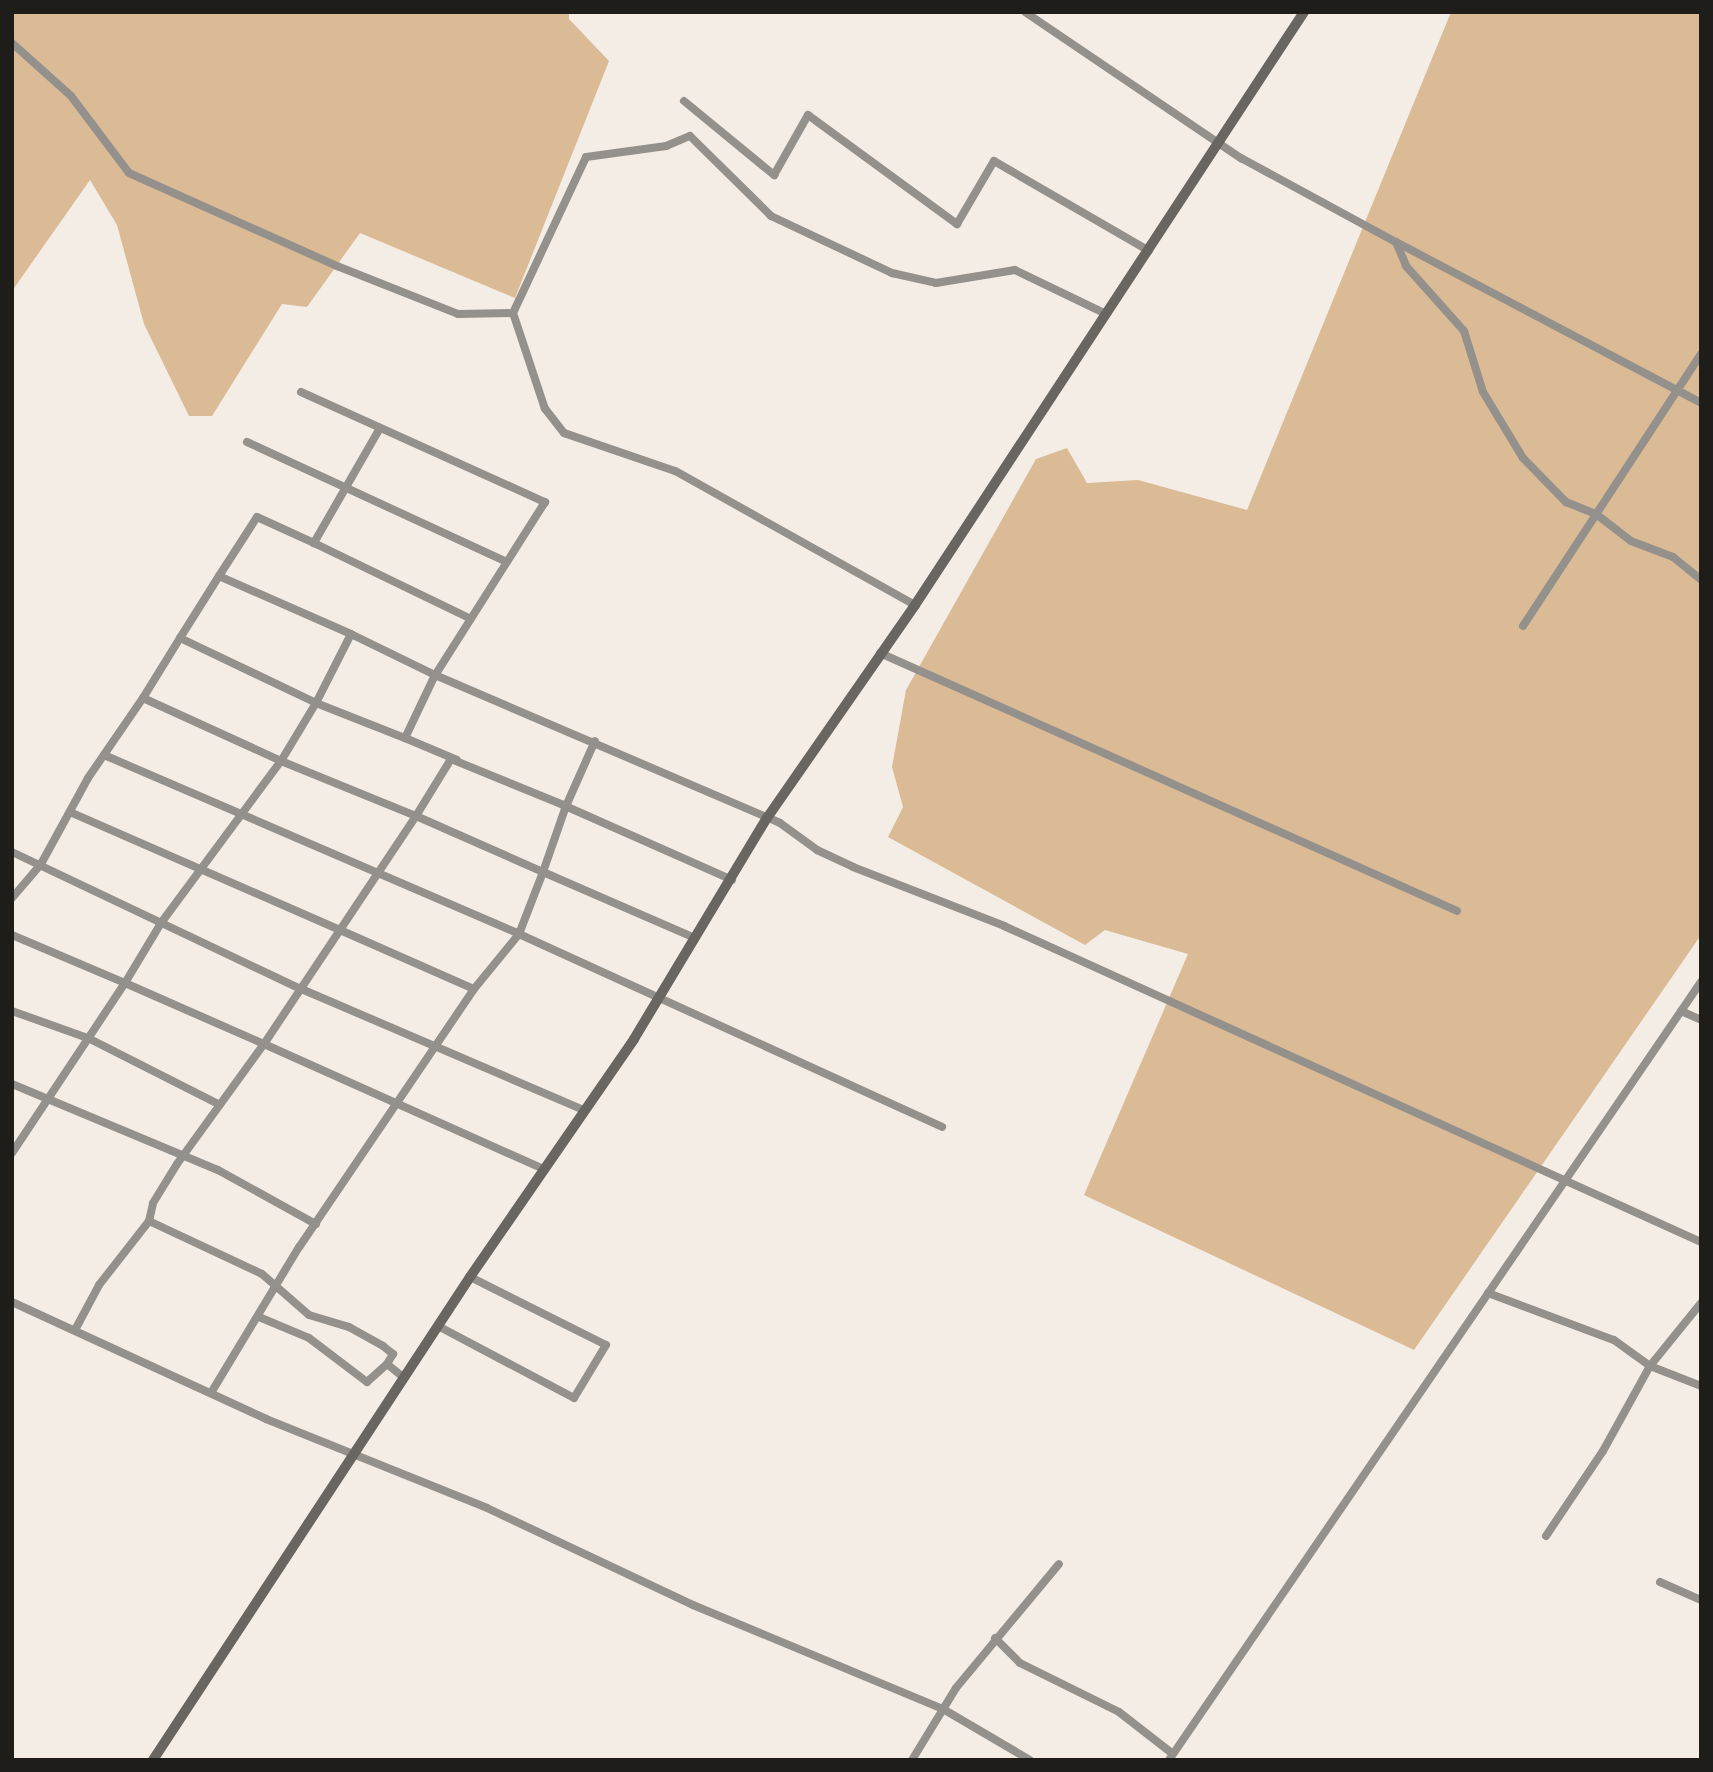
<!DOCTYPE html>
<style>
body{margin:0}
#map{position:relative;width:1713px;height:1772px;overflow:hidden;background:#f4ede5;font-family:Poppins,sans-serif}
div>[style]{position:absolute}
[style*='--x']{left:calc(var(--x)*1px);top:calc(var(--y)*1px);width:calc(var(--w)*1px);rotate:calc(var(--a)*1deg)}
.green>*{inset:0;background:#dbba96}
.street>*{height:8px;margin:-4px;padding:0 4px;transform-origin:4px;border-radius:4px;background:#94918d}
.secondary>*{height:10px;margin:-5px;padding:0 5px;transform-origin:5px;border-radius:5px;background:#696560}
span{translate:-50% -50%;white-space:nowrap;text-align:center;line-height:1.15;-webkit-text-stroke:6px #f4ede5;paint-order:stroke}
.frame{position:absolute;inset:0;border:14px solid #1f1d1a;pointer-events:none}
</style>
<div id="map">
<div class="green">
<i style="clip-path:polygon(12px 12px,569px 12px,569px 19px,609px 61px,515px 298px,360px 233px,307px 307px,282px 304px,212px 416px,189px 416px,144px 324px,117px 225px,90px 180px,12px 291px)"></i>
<i style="clip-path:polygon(1451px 12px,1701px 12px,1701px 935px,1414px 1350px,1084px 1195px,1188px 954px,1105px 930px,1085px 945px,888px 837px,903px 807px,892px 767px,906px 690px,1036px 459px,1067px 448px,1087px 483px,1138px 480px,1247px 510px)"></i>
</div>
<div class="street">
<i style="--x:1025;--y:12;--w:261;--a:34.1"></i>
<i style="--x:1241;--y:158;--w:176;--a:28.5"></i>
<i style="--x:1396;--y:242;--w:26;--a:67"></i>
<i style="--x:1406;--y:266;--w:87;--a:48.3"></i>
<i style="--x:1464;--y:331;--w:64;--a:72.7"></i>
<i style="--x:1483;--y:392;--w:77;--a:58.8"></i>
<i style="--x:1523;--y:458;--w:62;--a:45.7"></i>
<i style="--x:1566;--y:502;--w:32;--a:22"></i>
<i style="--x:1596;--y:514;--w:44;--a:37.6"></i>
<i style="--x:1631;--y:541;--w:45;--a:20.9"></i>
<i style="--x:1673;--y:557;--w:36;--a:39"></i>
<i style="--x:12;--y:43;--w:79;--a:41.9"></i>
<i style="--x:71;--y:96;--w:96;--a:53"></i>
<i style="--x:129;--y:173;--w:228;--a:24.1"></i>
<i style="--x:337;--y:266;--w:130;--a:21.6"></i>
<i style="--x:458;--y:314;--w:55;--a:-1"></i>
<i style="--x:684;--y:101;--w:117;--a:39.4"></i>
<i style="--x:774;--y:175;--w:69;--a:-60.5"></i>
<i style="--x:808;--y:115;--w:185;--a:36.2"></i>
<i style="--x:957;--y:224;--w:73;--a:-59.6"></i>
<i style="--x:994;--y:161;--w:179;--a:30.1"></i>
<i style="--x:1396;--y:242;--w:345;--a:27.8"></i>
<i style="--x:301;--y:392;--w:268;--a:24.3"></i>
<i style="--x:545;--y:502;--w:205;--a:122.4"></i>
<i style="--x:435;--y:675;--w:375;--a:23.2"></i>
<i style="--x:780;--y:823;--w:46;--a:36.1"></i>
<i style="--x:817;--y:850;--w:40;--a:25"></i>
<i style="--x:853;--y:867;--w:162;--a:21.3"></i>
<i style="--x:1004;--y:926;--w:765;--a:24.39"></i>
<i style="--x:380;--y:428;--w:133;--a:119.9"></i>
<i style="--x:314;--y:543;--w:174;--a:25.8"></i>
<i style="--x:247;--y:442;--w:286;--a:24.8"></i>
<i style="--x:219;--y:576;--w:70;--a:-57.2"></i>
<i style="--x:257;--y:517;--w:63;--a:24.5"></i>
<i style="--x:915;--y:605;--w:275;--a:-150.8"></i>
<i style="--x:675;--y:471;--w:117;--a:-161.1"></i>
<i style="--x:564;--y:433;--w:31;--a:-128"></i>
<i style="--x:545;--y:409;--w:101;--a:-108.4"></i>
<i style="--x:513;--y:313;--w:172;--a:-64.9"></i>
<i style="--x:586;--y:157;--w:81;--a:-7.8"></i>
<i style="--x:666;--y:146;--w:26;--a:-23"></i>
<i style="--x:690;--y:136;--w:114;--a:44.6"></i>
<i style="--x:771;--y:216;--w:134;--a:25.2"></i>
<i style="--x:892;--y:273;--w:45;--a:12.8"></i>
<i style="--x:936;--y:283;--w:80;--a:-9.3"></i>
<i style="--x:1015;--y:270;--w:101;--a:25.8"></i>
<i style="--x:1523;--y:626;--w:325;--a:-56.8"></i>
<i style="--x:180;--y:638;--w:151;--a:25.5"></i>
<i style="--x:316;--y:703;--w:77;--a:-63.1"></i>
<i style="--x:351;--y:634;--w:144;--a:-156.3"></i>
<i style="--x:219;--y:576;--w:73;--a:122.2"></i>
<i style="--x:180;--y:638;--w:70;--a:121.7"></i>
<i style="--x:143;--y:698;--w:152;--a:24.5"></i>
<i style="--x:281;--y:761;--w:68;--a:-58.9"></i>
<i style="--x:316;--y:703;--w:96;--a:21.5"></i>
<i style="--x:405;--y:738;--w:70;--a:-64.5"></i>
<i style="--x:435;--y:675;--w:93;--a:-154"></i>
<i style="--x:880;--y:653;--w:632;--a:24.09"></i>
<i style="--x:405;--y:738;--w:56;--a:22.9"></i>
<i style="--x:104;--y:755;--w:452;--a:23.3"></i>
<i style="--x:519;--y:934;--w:66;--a:-68.8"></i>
<i style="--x:543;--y:872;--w:166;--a:23.5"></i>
<i style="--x:563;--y:805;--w:185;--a:23.9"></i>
<i style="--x:566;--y:806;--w:71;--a:-66"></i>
<i style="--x:12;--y:852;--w:318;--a:25.4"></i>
<i style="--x:299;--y:988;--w:310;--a:23.2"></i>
<i style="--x:12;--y:898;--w:45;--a:-49.5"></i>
<i style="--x:41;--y:864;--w:98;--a:-61.3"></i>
<i style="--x:88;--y:778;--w:97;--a:-55.5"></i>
<i style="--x:12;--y:935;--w:123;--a:23"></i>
<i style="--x:125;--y:983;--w:70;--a:-59"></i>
<i style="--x:161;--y:923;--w:202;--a:-53.5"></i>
<i style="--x:281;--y:761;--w:146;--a:22.2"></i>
<i style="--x:416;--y:816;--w:139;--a:23.8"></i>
<i style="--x:543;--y:872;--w:70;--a:-70.8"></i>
<i style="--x:566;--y:806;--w:124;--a:-157.8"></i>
<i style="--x:451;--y:759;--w:67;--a:121.6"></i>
<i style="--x:416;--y:816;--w:137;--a:123.7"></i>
<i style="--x:340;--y:930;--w:146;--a:23.8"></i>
<i style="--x:474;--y:989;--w:312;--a:124.1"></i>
<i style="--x:299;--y:1247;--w:170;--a:121.1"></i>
<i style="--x:474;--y:989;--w:71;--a:-50.7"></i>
<i style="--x:519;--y:934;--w:465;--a:24.5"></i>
<i style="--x:12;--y:1011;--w:81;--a:19.6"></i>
<i style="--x:88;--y:1038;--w:146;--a:26.9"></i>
<i style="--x:1681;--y:1011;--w:22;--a:24"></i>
<i style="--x:12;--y:1084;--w:223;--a:22.7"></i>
<i style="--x:218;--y:1170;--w:112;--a:28.9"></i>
<i style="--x:12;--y:1153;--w:204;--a:-56.4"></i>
<i style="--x:125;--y:983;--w:152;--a:23.7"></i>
<i style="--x:264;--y:1044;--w:137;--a:-56.3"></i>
<i style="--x:340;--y:930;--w:292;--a:-156.4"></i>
<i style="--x:149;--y:1221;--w:125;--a:25.1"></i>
<i style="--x:262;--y:1274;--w:62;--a:41.1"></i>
<i style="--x:309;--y:1315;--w:42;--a:16.7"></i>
<i style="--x:349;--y:1327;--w:39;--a:29"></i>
<i style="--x:383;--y:1346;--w:13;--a:39"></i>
<i style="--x:393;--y:1354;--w:12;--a:121"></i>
<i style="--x:387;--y:1364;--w:22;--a:39"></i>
<i style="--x:1488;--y:1293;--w:134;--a:20.5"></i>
<i style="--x:1614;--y:1340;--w:44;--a:35.8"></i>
<i style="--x:1650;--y:1366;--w:55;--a:21.4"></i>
<i style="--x:12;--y:1302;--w:280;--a:24.7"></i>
<i style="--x:266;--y:1419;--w:238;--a:21.9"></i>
<i style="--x:487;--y:1508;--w:228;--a:25.2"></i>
<i style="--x:693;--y:1605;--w:271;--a:22.6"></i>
<i style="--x:943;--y:1709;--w:101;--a:30.4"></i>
<i style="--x:259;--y:1317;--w:54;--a:22.8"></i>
<i style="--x:309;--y:1338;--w:73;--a:37.2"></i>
<i style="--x:367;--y:1382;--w:27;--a:-42"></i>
<i style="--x:438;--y:1326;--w:154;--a:27.9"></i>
<i style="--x:574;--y:1398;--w:62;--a:-58.9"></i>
<i style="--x:606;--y:1345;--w:152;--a:-153.4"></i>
<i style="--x:75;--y:1330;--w:51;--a:-61.9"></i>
<i style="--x:99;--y:1285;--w:81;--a:-52"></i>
<i style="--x:149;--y:1221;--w:18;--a:-77"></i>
<i style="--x:153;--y:1203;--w:46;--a:-58.4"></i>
<i style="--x:177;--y:1164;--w:148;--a:-54.1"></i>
<i style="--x:264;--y:1044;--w:306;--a:24.1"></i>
<i style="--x:1546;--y:1536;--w:102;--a:-56.2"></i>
<i style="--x:1603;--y:1451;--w:97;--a:-61.1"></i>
<i style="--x:1650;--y:1366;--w:81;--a:-51"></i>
<i style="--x:1660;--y:1582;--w:45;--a:23.7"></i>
<i style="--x:995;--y:1638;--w:35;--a:45"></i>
<i style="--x:1020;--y:1663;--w:110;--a:26.3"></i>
<i style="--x:1119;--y:1712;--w:68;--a:37.9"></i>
<i style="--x:912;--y:1760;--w:84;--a:-58.6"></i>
<i style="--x:956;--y:1688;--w:161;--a:-50.3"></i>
<i style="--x:1169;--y:1760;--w:943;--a:-55.64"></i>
</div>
<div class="secondary">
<i style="--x:153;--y:1760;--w:578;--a:-56.72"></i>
<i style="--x:470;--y:1277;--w:289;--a:-55.4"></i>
<i style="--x:634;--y:1039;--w:258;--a:-59"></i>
<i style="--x:767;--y:818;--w:259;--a:-55.2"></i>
<i style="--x:915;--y:605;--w:709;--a:-56.74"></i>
</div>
<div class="frame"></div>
</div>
